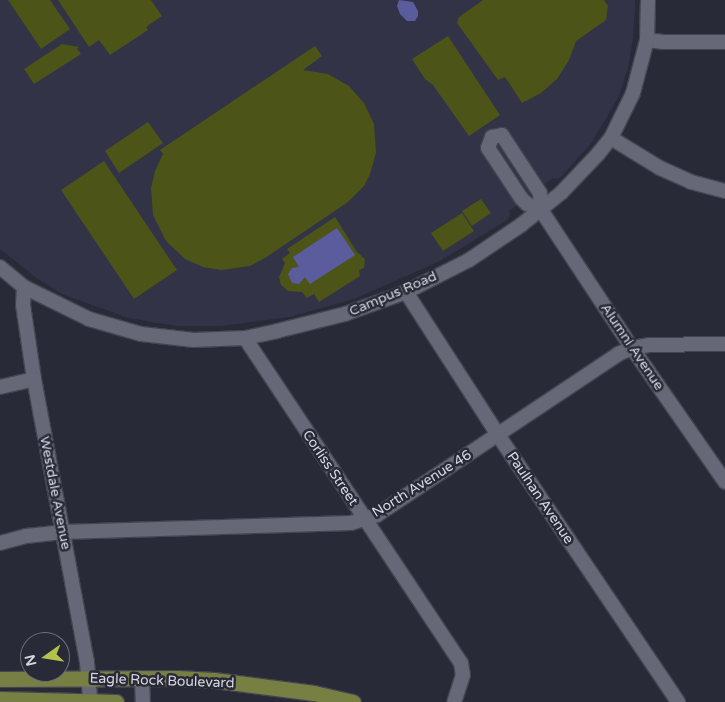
<!DOCTYPE html>
<style>
body{margin:0}
#map{position:relative;width:725px;height:702px;overflow:hidden;background:#292a38;font-family:"Varela Round",sans-serif}
div>[style]{position:absolute}
[style*='--x']{left:calc(var(--x)*1px);top:calc(var(--y)*1px);width:calc(var(--w)*1px);rotate:calc(var(--a)*1deg)}
.built>*{inset:0;background:#323347}
.green>*{inset:0;background:#4d5417}
.water>*{inset:0;background:#5b5c9e}
.roads{filter:drop-shadow(1px 0 #454551) drop-shadow(-1px 0 #454551) drop-shadow(0 1px #454551) drop-shadow(0 -1px #454551)}
.minor>*{height:14px;margin:-7px;padding:0 7px;transform-origin:7px;border-radius:7px;background:#666777}
.major>*{height:15px;margin:-7.5px;padding:0 7.5px;transform-origin:7.5px;border-radius:7.5px;background:#787f43}
span{translate:-50% -50%;white-space:nowrap;text-align:center;line-height:1.15;-webkit-text-stroke:5px #292a38;paint-order:stroke}
.street-label{font-size:14px;color:#d6d7e0}
.north{position:absolute;left:20px;top:632px;width:50px;height:50px;box-sizing:border-box;background:#292a38;border:1px solid #6e6f7b;border-radius:50%;rotate:257deg;font-size:14px;font-weight:700;line-height:20px;text-align:center;color:#d6d7e0}
.north::after{content:'';display:block;margin:auto;width:18px;height:22px;background:#b5c24a;clip-path:polygon(50% 0,100% 100%,50% 72%,0 100%)}
</style>
<div id="map">
<div class="built">
<i style="clip-path:polygon(0 0,635px 0,635px 6px,633px 38px,628px 68px,618px 98px,592px 142px,561px 177px,557px 179px,553px 178px,509px 211px,510px 216px,507px 220px,440px 261px,354px 299px,289px 317px,221px 326px,177px 326px,129px 318px,64px 295px,38px 279px,0 249px)"></i>
</div>
<div class="green">
<i style="clip-path:polygon(8px 0,50px 0,70px 29px,41px 49px)"></i>
<i style="clip-path:polygon(58px 0,151px 0,162px 16px,146px 27px,148px 30px,110px 55px,99px 40px,89px 47px)"></i>
<i style="clip-path:polygon(483px 0,604px 0,608px 6px,606px 20px,576px 41px,569px 60px,557px 79px,541px 93px,522px 103px,505px 77px,498px 80px,457px 23px,459px 17px)"></i>
<i style="clip-path:polygon(448px 36px,500px 115px,469px 136px,433px 85px,425px 79px,412px 59px)"></i>
<i style="clip-path:polygon(62px 44px,79px 47px,77px 49px,81px 54px,34px 84px,24px 69px)"></i>
<i style="clip-path:polygon(315px 46px,322px 56px,303px 70px,328px 74px,349px 86px,364px 103px,374px 124px,376px 153px,370px 174px,364px 186px,348px 202px,265px 258px,250px 266px,221px 270px,203px 267px,185px 259px,166px 241px,153px 215px,151px 188px,155px 171px,163px 154px,160px 150px)"></i>
<i style="clip-path:polygon(148px 122px,163px 143px,119px 173px,105px 151px)"></i>
<i style="clip-path:polygon(104px 161px,177px 270px,134px 299px,61px 190px)"></i>
<i style="clip-path:polygon(481px 199px,491px 213px,472px 226px,462px 211px)"></i>
<i style="clip-path:polygon(462px 213px,474px 231px,443px 251px,431px 233px)"></i>
<i style="clip-path:polygon(335px 217px,357px 252px,365px 259px,364px 268px,359px 270px,360px 276px,319px 302px,314px 294px,307px 298px,302px 292px,288px 291px,281px 285px,279px 277px,285px 263px,282px 259px,290px 253px,287px 249px)"></i>
</div>
<div class="water">
<i style="clip-path:polygon(399px 0,413px 2px,418px 11px,418px 16px,415px 21px,407px 21px,400px 14px,397px 6px)"></i>
<i style="clip-path:polygon(337px 228px,355px 255px,310px 284px,305px 277px,299px 284px,292px 283px,288px 274px,292px 268px,299px 267px,293px 257px)"></i>
</div>
<div class="roads">
<div class="minor">
<i style="--x:647;--y:40;--w:16;--a:7"></i>
<i style="--x:663;--y:42;--w:62;--a:0"></i>
<i style="--x:502;--y:135;--w:69;--a:56.8"></i>
<i style="--x:540;--y:193;--w:17;--a:87"></i>
<i style="--x:541;--y:210;--w:15;--a:-157"></i>
<i style="--x:527;--y:204;--w:8;--a:-135"></i>
<i style="--x:521;--y:198;--w:60;--a:-123.4"></i>
<i style="--x:488;--y:148;--w:12;--a:-70"></i>
<i style="--x:492;--y:137;--w:10;--a:-11"></i>
<i style="--x:611;--y:138;--w:57;--a:31.5"></i>
<i style="--x:660;--y:168;--w:34;--a:24"></i>
<i style="--x:691;--y:182;--w:35;--a:15"></i>
<i style="--x:541;--y:210;--w:165;--a:56.6"></i>
<i style="--x:632;--y:348;--w:163;--a:55.2"></i>
<i style="--x:0;--y:267;--w:31;--a:40"></i>
<i style="--x:24;--y:287;--w:72;--a:26.2"></i>
<i style="--x:89;--y:319;--w:54;--a:16.1"></i>
<i style="--x:141;--y:334;--w:53;--a:6.5"></i>
<i style="--x:194;--y:340;--w:51;--a:-2.2"></i>
<i style="--x:245;--y:338;--w:33;--a:-12"></i>
<i style="--x:277;--y:331;--w:70;--a:-14"></i>
<i style="--x:345;--y:314;--w:65;--a:-19.8"></i>
<i style="--x:406;--y:292;--w:71;--a:-26.9"></i>
<i style="--x:469;--y:260;--w:63;--a:-33.9"></i>
<i style="--x:521;--y:225;--w:51;--a:-38.7"></i>
<i style="--x:561;--y:193;--w:54;--a:-46.5"></i>
<i style="--x:598;--y:154;--w:21;--a:-51"></i>
<i style="--x:611;--y:138;--w:50;--a:-63.9"></i>
<i style="--x:633;--y:93;--w:55;--a:-75.2"></i>
<i style="--x:647;--y:40;--w:40;--a:-88.6"></i>
<i style="--x:24;--y:287;--w:18;--a:93"></i>
<i style="--x:23;--y:305;--w:75;--a:81.5"></i>
<i style="--x:34;--y:379;--w:289;--a:79.4"></i>
<i style="--x:87;--y:663;--w:37;--a:85"></i>
<i style="--x:406;--y:292;--w:170;--a:57.2"></i>
<i style="--x:498;--y:435;--w:322;--a:56"></i>
<i style="--x:245;--y:338;--w:390;--a:56.4"></i>
<i style="--x:461;--y:663;--w:12;--a:81"></i>
<i style="--x:463;--y:675;--w:28;--a:108"></i>
<i style="--x:0;--y:387;--w:35;--a:-13"></i>
<i style="--x:0;--y:543;--w:27;--a:-15"></i>
<i style="--x:26;--y:536;--w:37;--a:-6"></i>
<i style="--x:63;--y:532;--w:288;--a:-1.8"></i>
<i style="--x:351;--y:523;--w:27;--a:-17"></i>
<i style="--x:377;--y:515;--w:290;--a:-33.7"></i>
<i style="--x:618;--y:354;--w:15;--a:-23"></i>
<i style="--x:632;--y:348;--w:17;--a:-10"></i>
<i style="--x:649;--y:345;--w:76;--a:-0.8"></i>
<i style="--x:142;--y:678;--w:24;--a:88"></i>
</div>
<div class="major">
<i style="--x:0;--y:679;--w:177;--a:-0.3"></i>
<i style="--x:177;--y:678;--w:37;--a:3"></i>
<i style="--x:214;--y:680;--w:101;--a:7.4"></i>
<i style="--x:314;--y:693;--w:40;--a:13"></i>
<i style="--x:0;--y:699;--w:116;--a:1.5"></i>
</div>
</div>
<div class="street-label">
<span style="left:393px;top:294px;rotate:-23deg">Campus Road</span>
<span style="left:632px;top:347px;rotate:56deg">Alumni Avenue</span>
<span style="left:330px;top:468px;rotate:56deg">Corliss Street</span>
<span style="left:422px;top:484px;rotate:-32deg">North Avenue 46</span>
<span style="left:55px;top:493px;rotate:79deg">Westdale Avenue</span>
<span style="left:540px;top:498px;rotate:56deg">Paulhan Avenue</span>
<span style="left:162px;top:681px;rotate:2deg">Eagle Rock Boulevard</span>
</div>
<div class="north">N</div>
</div>
